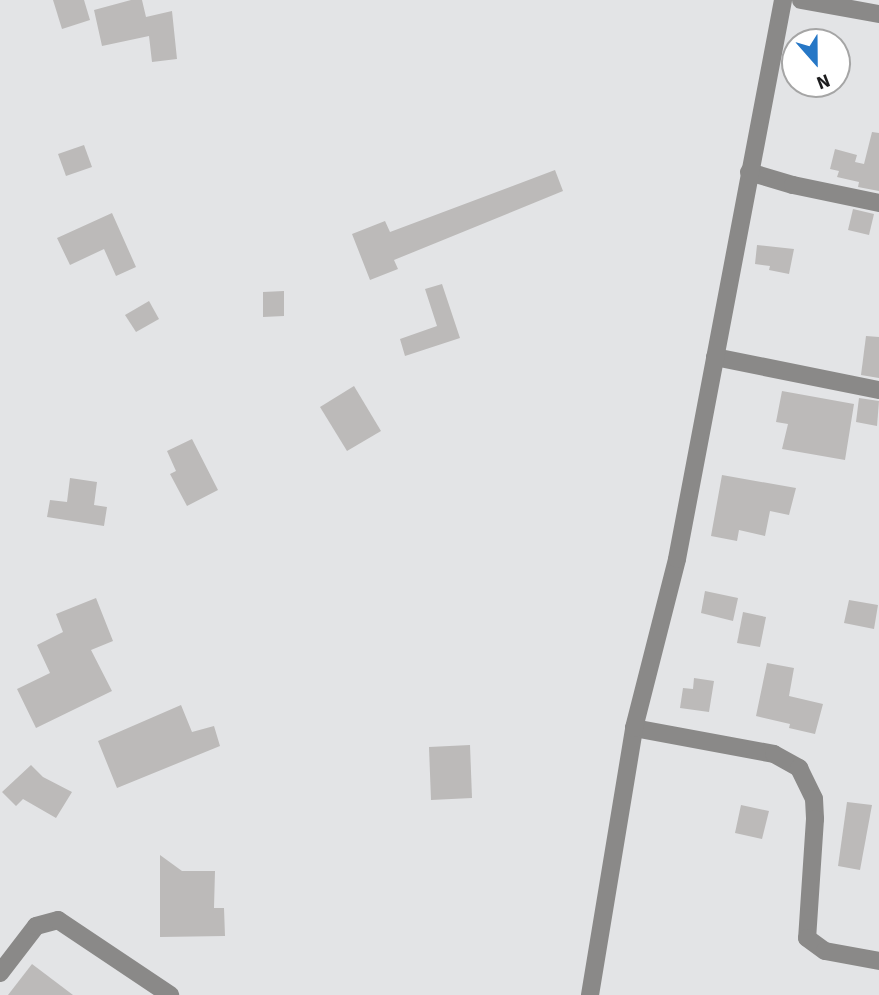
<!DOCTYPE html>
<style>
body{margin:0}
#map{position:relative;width:879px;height:995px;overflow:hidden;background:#e3e4e6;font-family:"Source Sans 3",sans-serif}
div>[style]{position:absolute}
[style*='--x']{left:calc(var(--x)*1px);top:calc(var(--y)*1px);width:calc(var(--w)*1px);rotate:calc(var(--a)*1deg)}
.building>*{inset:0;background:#bcbab9}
.minor>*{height:18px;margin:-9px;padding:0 9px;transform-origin:9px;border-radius:9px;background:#8a8988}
span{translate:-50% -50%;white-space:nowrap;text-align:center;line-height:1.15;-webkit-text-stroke:7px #fff;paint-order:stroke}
.north{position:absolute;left:781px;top:28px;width:70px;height:70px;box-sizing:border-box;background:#fff;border:2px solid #a5a5a5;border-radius:50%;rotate:159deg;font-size:19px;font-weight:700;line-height:28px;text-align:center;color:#1d1d1e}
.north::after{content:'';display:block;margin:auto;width:24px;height:32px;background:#2677c6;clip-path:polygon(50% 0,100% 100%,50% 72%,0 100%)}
</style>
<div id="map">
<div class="building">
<i style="clip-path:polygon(53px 0,84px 0,90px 20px,62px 29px)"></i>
<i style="clip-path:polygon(131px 0,142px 0,146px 17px,172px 11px,177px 59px,152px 62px,149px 36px,102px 46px,94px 10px)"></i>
<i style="clip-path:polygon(872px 132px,879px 133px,879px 191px,858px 187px,859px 182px,837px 177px,839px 171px,830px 169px,835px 149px,857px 155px,855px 162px,864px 164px)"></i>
<i style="clip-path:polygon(84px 145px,92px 167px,66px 176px,58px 154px)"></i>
<i style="clip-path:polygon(555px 170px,563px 191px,394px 260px,398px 269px,370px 280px,352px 234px,385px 221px,390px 232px)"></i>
<i style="clip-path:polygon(853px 209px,874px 214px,869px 235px,848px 230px)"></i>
<i style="clip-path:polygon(112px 213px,136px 267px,116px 276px,104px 249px,70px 265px,57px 238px)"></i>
<i style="clip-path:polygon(757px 245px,794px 249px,789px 274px,769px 270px,770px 266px,755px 264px)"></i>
<i style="clip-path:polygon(442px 284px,460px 338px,405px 356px,400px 339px,437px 326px,425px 289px)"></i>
<i style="clip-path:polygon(284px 291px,284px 316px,263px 317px,263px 292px)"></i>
<i style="clip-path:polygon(149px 301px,159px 319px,136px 332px,125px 315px)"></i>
<i style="clip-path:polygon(866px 336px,879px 337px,879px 378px,861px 375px)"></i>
<i style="clip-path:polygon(354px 386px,381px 431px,347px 451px,320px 407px)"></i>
<i style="clip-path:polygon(782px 391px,854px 404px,845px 460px,782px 449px,788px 424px,776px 422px)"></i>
<i style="clip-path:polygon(859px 398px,879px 401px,877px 426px,856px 422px)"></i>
<i style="clip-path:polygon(192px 439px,218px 490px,187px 506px,170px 474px,176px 471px,167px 451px)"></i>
<i style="clip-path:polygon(722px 475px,796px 488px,789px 515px,770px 511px,765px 536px,739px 530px,737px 541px,711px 536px)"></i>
<i style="clip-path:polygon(70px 478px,97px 482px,94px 505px,107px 507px,104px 526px,47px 517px,50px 500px,67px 502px)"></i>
<i style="clip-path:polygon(705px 591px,738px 598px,733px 621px,701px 613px)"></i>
<i style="clip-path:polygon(96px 598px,113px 641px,91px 650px,112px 691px,36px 728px,17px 689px,50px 673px,37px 645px,63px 632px,56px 614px)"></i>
<i style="clip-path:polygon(849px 600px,878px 605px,874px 629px,844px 623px)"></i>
<i style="clip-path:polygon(743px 612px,766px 617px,760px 647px,737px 643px)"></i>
<i style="clip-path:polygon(767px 663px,794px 668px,789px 696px,823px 704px,815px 734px,789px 728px,790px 724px,756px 716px)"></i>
<i style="clip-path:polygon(694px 678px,714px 681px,709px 712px,680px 708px,683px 688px,693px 689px)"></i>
<i style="clip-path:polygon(181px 705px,192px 732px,214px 726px,220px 746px,117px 788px,98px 741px)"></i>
<i style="clip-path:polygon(470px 745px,472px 798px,431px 800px,429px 747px)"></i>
<i style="clip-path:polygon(31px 765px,43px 777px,72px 792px,56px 818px,23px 799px,16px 806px,2px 792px)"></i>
<i style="clip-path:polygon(847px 802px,872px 805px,860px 870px,838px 866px)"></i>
<i style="clip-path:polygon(741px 805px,769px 811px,762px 839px,735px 833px)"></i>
<i style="clip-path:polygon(160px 855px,182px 871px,215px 871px,214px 908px,224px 908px,225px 936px,160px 937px)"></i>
<i style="clip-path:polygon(32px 964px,73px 995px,8px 995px)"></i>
</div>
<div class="minor">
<i style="--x:801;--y:0;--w:79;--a:10.2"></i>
<i style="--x:749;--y:172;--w:46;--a:16.5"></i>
<i style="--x:793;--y:185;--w:88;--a:11.8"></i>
<i style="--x:715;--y:357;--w:167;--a:11.4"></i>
<i style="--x:634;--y:728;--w:142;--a:10.5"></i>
<i style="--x:774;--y:754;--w:29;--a:29"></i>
<i style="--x:799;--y:768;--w:34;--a:64"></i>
<i style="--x:814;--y:799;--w:20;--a:87"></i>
<i style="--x:815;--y:819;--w:119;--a:93.8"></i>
<i style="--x:807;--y:938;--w:22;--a:36"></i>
<i style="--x:825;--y:951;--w:55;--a:10.5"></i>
<i style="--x:0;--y:973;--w:59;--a:-52.5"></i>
<i style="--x:36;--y:926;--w:23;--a:-15"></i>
<i style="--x:58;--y:920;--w:135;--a:33.8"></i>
<i style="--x:590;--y:995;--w:271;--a:-80.6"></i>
<i style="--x:634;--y:728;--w:174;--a:-75.7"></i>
<i style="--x:677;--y:559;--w:569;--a:-79.26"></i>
</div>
<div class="north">N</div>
</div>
